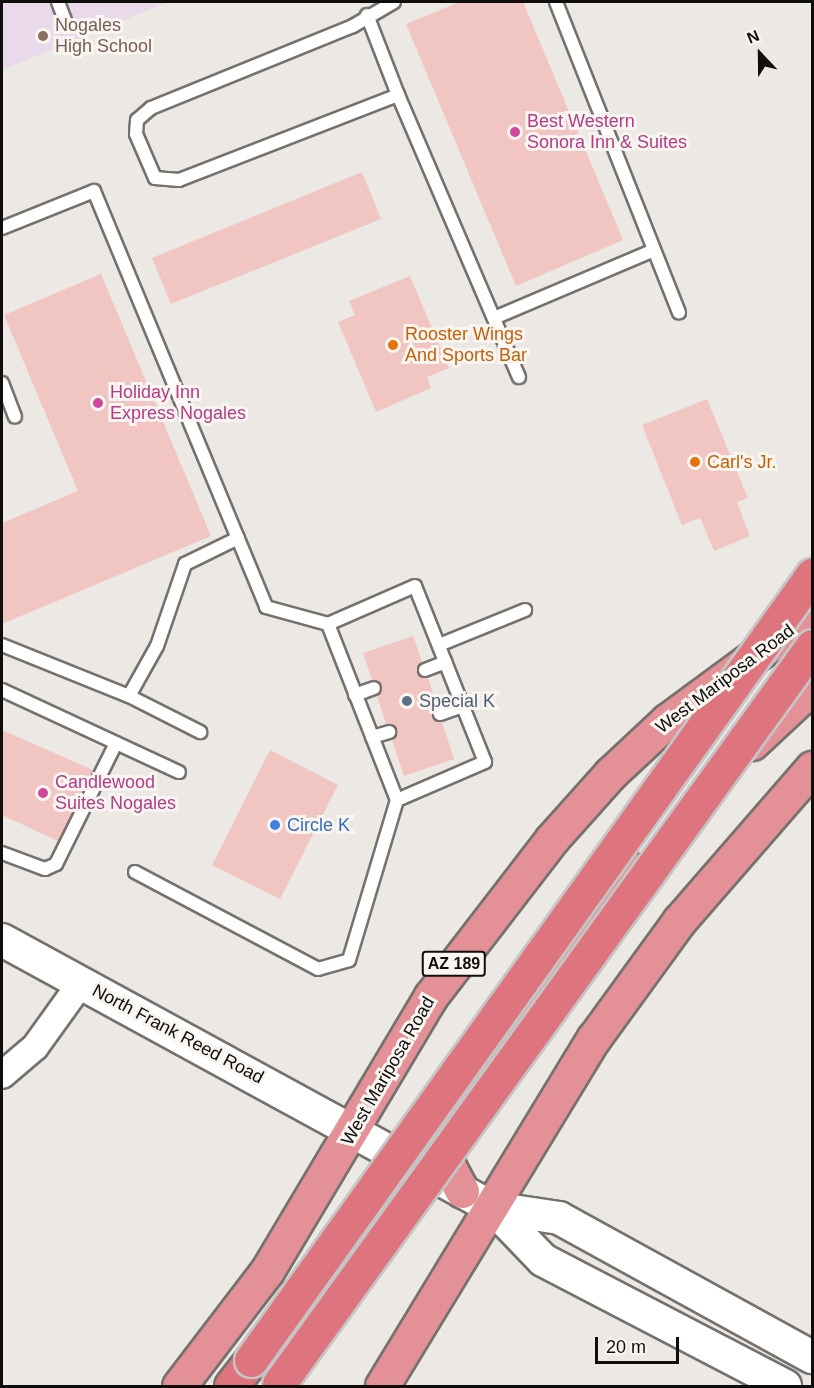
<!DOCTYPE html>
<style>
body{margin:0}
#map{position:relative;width:814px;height:1388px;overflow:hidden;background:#ece8e4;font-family:Helvetica,sans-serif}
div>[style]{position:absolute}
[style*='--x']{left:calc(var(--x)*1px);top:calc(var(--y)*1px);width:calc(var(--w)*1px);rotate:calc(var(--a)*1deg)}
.education>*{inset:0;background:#e9d9eb}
.building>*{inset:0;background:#f1c5c1}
.roads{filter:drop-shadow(2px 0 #75716e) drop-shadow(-2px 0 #75716e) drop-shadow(0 2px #75716e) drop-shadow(0 -2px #75716e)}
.service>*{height:12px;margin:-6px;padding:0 6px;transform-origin:6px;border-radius:6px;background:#fff}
.minor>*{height:26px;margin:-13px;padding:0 13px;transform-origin:13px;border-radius:13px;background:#fff}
.tertiary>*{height:32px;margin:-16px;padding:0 16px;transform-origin:16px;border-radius:16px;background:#fff}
.trunk>*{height:33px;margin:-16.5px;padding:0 16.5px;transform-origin:16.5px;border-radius:16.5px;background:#e49097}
.motorway>*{height:33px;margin:-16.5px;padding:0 16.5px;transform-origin:16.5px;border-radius:16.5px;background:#de747d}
.bridges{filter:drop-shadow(2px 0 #c5c5c5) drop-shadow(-2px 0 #c5c5c5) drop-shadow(0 2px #c5c5c5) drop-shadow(0 -2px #c5c5c5)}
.motorway-bridge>*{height:33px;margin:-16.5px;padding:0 16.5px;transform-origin:16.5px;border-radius:16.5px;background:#de747d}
.dots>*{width:16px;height:16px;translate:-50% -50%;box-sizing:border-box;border:3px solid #f9f5f1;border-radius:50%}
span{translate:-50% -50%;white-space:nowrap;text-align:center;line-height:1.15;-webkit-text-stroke:6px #f9f5f1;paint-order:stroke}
.shield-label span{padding:2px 4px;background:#f9f5f1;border:2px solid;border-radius:4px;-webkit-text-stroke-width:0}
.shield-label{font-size:16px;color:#0f0e0d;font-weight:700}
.education-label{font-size:18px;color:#785e54}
.left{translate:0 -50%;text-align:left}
.hotel-label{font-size:18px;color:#b23c85}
.food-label{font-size:18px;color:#c56008}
.street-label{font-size:18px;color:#0f0e0d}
.service-label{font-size:18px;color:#4e5e75}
.shop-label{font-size:18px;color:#366cbe}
.frame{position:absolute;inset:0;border:3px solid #0f0e0d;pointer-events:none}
.north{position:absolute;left:730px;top:24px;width:60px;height:60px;-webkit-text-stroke:4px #f9f5f1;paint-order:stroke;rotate:338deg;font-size:16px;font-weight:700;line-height:24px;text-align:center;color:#0f0e0d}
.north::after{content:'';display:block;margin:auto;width:21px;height:27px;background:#0f0e0d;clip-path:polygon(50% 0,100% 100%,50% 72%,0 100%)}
.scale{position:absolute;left:595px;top:1337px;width:84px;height:27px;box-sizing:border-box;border:3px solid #0f0e0d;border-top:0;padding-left:8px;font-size:18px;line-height:21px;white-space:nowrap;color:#0f0e0d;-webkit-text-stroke:4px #f9f5f1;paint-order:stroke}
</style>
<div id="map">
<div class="education">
<i style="clip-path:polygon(2px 2px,168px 2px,2px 70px)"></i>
</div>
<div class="building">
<i style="clip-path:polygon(460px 2px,523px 2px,623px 240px,516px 286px,406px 24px)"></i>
<i style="clip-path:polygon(362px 172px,381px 219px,171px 304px,152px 258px)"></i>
<i style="clip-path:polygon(101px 274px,211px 536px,2px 624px,2px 523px,78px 491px,4px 315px)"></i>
<i style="clip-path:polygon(410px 276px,449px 368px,427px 377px,431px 388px,376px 412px,338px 322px,355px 315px,349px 301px)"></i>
<i style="clip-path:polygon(707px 399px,748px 498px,737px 502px,750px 536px,714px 551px,700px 518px,682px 525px,642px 425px)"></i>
<i style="clip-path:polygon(413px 636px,422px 662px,417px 672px,428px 678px,437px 706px,432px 716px,442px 722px,454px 759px,404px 776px,392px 740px,397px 729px,386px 724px,377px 696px,382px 686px,372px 680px,363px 653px)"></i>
<i style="clip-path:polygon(2px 730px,93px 770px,58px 841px,2px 815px)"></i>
<i style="clip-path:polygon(270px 750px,338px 785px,280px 899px,212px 865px)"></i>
</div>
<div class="roads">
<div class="service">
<i style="--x:58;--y:2;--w:22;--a:69"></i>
<i style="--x:394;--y:2;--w:48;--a:149.7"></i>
<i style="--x:353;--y:26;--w:218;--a:157.9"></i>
<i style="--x:151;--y:108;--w:18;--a:139"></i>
<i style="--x:137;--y:120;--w:14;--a:94"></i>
<i style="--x:136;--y:134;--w:48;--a:66.6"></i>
<i style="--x:155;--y:178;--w:24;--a:5"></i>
<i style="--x:179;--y:180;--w:235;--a:-21.2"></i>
<i style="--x:398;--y:95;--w:307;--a:66.8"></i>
<i style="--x:556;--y:2;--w:334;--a:68.4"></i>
<i style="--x:367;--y:15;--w:86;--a:68.8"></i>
<i style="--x:2;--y:228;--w:99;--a:-21.9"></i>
<i style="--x:94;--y:191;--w:450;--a:67.5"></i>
<i style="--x:266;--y:607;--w:64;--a:15.3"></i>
<i style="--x:494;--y:318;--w:174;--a:-23"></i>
<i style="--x:2;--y:383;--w:36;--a:69"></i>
<i style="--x:2;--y:645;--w:137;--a:21.9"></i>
<i style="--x:129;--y:696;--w:80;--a:26.9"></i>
<i style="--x:439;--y:645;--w:93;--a:-22.1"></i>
<i style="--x:425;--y:670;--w:22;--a:-21"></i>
<i style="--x:2;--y:690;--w:195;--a:24.9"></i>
<i style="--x:355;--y:695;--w:20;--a:-20"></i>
<i style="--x:129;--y:696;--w:57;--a:-60.8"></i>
<i style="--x:157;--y:646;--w:87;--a:-71.1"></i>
<i style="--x:185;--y:564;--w:59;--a:-26.1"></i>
<i style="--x:440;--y:714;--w:24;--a:-19"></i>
<i style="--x:372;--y:737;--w:18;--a:-16"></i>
<i style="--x:2;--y:853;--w:46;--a:20.4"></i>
<i style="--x:45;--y:869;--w:12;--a:-24"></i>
<i style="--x:56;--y:864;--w:135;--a:-63.6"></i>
<i style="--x:135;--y:872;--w:207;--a:27.9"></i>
<i style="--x:318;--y:969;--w:32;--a:-16"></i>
<i style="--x:349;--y:960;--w:167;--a:-73.3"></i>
<i style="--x:397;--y:800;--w:96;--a:-23.4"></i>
<i style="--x:485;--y:762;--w:189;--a:-111.7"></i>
<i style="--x:415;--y:586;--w:95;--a:156.4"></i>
<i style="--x:328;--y:624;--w:189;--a:68.6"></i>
</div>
<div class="minor">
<i style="--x:2;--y:1075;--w:43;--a:-40.3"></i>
<i style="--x:35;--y:1047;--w:79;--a:-54.3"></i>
</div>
<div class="tertiary">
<i style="--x:2;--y:940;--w:559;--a:28.63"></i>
<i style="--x:493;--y:1208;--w:67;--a:8.6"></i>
<i style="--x:559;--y:1218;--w:289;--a:28.8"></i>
<i style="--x:493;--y:1208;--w:72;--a:46.1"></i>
<i style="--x:543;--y:1260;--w:273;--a:27.5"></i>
</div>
<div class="trunk">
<i style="--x:752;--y:743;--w:82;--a:-43"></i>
<i style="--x:462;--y:1191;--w:27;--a:-118"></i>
<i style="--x:449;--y:1167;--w:18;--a:-99"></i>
<i style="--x:446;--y:1149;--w:18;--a:-87"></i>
<i style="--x:447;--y:1131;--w:24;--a:-68"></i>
<i style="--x:456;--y:1109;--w:153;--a:-55.4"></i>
<i style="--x:543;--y:983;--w:144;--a:-51.8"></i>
<i style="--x:179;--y:1386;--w:145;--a:-52.6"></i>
<i style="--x:267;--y:1271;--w:320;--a:-59.2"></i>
<i style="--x:431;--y:996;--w:197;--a:-52.4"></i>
<i style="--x:551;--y:840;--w:89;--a:-48.2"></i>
<i style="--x:610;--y:774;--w:79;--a:-43"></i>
<i style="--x:668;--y:720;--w:179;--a:-36.4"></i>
<i style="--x:382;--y:1386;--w:407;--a:-58.7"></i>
<i style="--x:594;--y:1038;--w:145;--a:-54"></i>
<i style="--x:679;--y:921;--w:203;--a:-49"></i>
</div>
<div class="motorway">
<i style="--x:231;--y:1386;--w:33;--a:-52"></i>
</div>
</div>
<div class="bridges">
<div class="motorway-bridge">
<i style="--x:251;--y:1360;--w:965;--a:-54.45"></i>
<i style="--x:279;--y:1384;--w:910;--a:-54.16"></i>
</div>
</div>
<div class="dots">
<i style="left:43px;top:36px;background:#8d6e63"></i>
<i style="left:515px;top:132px;background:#d1479c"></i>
<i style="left:393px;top:345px;background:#e8710a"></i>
<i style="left:98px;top:403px;background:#d1479c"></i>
<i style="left:695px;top:462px;background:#e8710a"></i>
<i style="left:407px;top:701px;background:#5c6f8a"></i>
<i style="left:43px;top:793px;background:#d1479c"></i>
<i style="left:275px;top:825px;background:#3f7fe0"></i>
</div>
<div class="shield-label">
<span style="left:454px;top:964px">AZ 189</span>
</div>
<div class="education-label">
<span class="left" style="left:55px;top:36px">Nogales<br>High School</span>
</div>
<div class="hotel-label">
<span class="left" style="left:527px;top:132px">Best Western<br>Sonora Inn &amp; Suites</span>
<span class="left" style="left:110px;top:403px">Holiday Inn<br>Express Nogales</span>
<span class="left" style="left:55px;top:793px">Candlewood<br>Suites Nogales</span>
</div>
<div class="food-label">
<span class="left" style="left:405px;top:345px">Rooster Wings<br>And Sports Bar</span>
<span class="left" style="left:707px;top:462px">Carl's Jr.</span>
</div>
<div class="street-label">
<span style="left:725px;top:679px;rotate:-37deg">West Mariposa Road</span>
<span style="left:178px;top:1034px;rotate:28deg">North Frank Reed Road</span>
<span style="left:388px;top:1071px;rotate:-60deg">West Mariposa Road</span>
</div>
<div class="service-label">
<span class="left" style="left:419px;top:701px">Special K</span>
</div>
<div class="shop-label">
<span class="left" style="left:287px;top:825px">Circle K</span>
</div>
<div class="frame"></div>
<div class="north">N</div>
<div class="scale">20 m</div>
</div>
